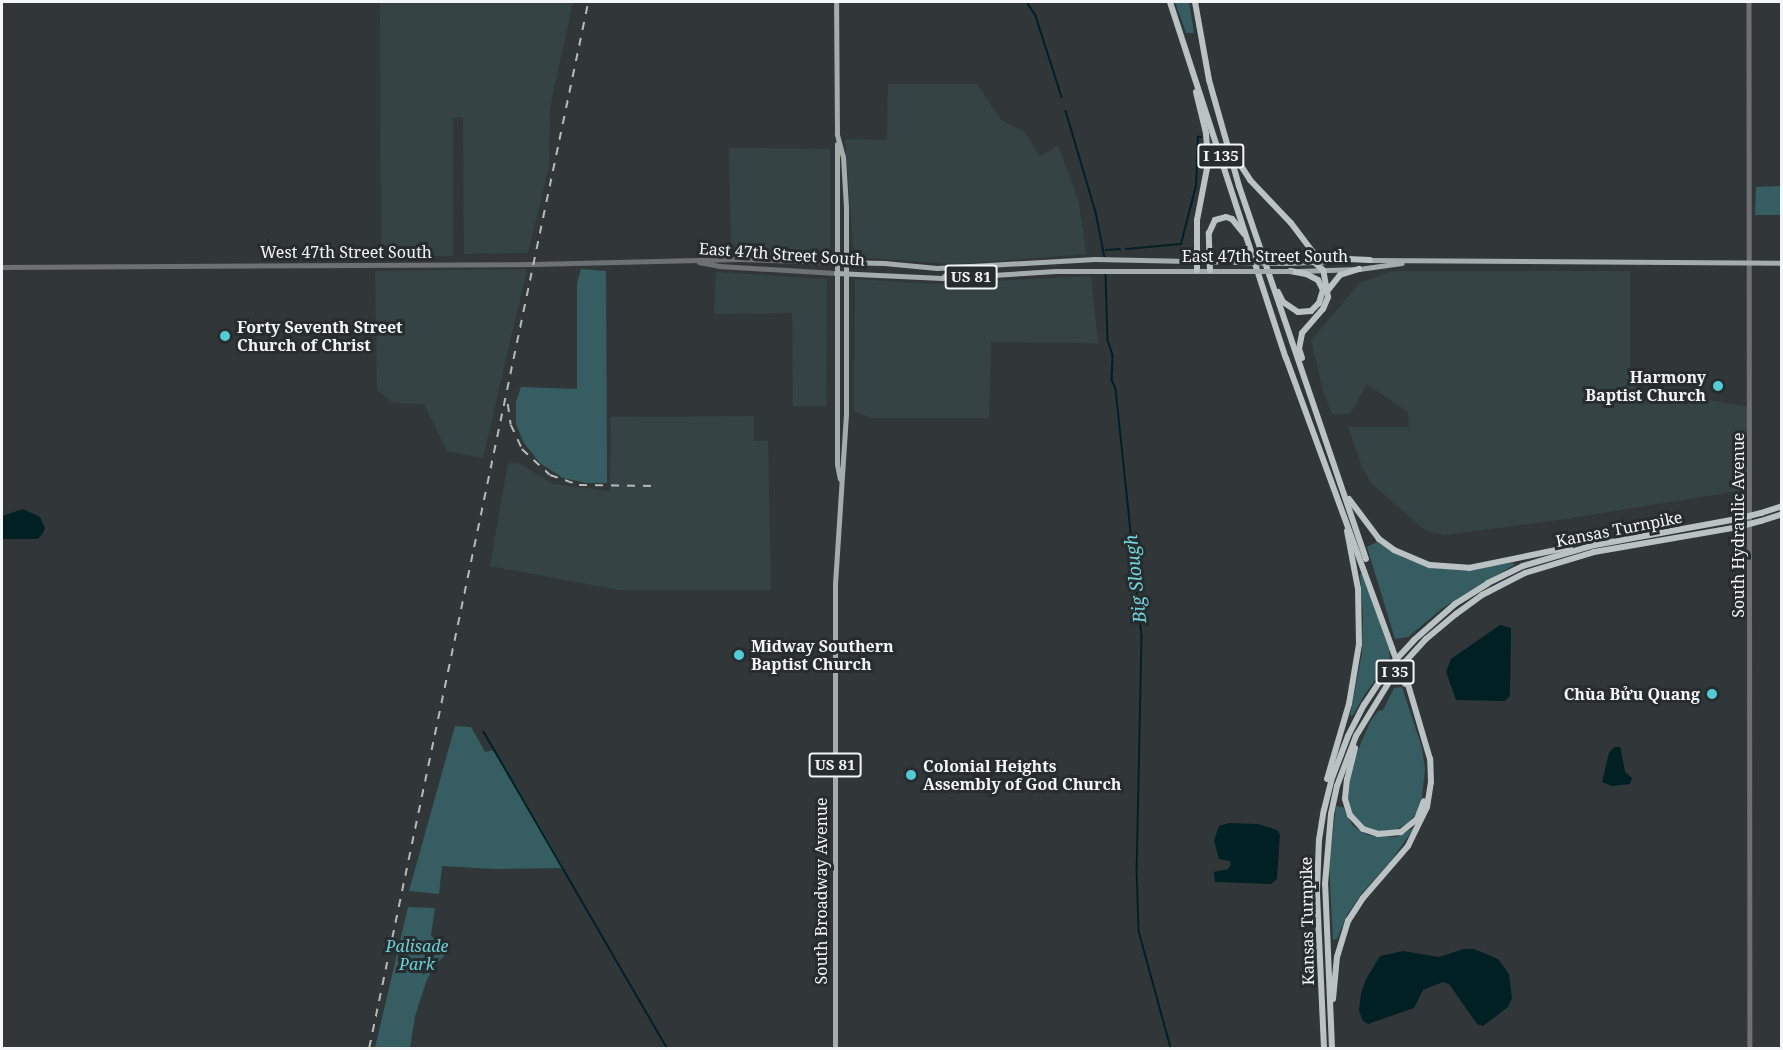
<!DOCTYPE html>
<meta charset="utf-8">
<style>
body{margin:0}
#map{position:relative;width:1783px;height:1050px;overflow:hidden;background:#313738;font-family:"Noto Serif",serif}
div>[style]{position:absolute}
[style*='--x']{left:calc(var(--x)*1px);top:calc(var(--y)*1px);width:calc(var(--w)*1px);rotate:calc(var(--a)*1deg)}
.built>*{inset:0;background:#354345}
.green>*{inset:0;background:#365e62}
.water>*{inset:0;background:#002023}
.stream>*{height:1.5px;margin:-0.75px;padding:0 0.75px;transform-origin:0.75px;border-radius:0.75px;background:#002023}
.minor>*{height:4.5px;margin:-2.25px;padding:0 2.25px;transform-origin:2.25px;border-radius:2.25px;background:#6e7172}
.major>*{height:5px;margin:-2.5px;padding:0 2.5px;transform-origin:2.5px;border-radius:2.5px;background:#a5acac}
.highway>*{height:6px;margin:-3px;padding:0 3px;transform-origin:3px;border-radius:3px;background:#bbc2c3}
.rail>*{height:1.5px;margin-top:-0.75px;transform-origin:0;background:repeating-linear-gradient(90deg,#b5baba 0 8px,transparent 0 16px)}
.major-bridge>*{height:5px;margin:-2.5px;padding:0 2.5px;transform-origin:2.5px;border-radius:2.5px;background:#a5acac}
.highway-bridge>*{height:6px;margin:-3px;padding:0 3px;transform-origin:3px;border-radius:3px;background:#bbc2c3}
.dots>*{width:16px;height:16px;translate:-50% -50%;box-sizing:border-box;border:3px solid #272d2e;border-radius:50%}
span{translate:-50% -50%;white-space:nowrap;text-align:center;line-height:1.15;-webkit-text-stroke:6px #272d2e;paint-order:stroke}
.shield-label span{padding:2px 4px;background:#272d2e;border:2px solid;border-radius:4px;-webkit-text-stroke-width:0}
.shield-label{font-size:15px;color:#f2f6f6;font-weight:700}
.street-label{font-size:16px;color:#f2f6f6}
.poi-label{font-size:16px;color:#f2f6f6;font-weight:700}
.left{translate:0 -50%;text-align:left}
.right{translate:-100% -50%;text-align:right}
.park-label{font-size:16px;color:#6cd0da;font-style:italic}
.water-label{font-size:18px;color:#72d6e0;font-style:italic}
.frame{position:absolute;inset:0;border:3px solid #f2f6f6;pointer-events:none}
</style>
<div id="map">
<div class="built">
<i style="clip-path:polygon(380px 2px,573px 2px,550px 107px,549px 166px,528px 253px,464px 254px,463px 117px,453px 118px,453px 256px,381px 256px)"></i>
<i style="clip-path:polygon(888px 84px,977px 84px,1001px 120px,1024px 131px,1040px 157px,1058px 145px,1079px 203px,1086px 254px,956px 264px,854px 257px,845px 139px,887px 140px)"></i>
<i style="clip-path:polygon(729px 148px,830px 149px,830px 255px,731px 255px)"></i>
<i style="clip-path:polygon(527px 269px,483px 458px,447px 451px,424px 404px,393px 403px,377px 390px,375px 271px)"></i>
<i style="clip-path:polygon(1392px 271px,1630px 271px,1630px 383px,1639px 389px,1750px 407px,1750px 489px,1565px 519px,1444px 535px,1426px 531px,1371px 483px,1362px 467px,1348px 427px,1409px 427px,1408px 412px,1367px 384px,1350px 414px,1332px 414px,1324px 394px,1311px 340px,1360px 283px)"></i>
<i style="clip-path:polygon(716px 272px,827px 279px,826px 406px,793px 406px,792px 313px,714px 314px)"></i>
<i style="clip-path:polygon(1091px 276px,1098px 343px,991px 342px,989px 418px,871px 418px,854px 411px,855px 279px,934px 284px)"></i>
<i style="clip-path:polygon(754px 416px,754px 441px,768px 441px,771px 590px,619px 590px,490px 566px,508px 464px,517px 462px,553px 484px,610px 491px,611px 417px)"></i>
</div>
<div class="green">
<i style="clip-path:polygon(1175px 2px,1189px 2px,1194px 33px,1186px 33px)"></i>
<i style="clip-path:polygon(1781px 186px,1781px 215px,1755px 215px,1756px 187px)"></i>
<i style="clip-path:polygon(581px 269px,606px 271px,607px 483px,586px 483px,563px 478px,540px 463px,524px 443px,516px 424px,516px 402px,521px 387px,577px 389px,577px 283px)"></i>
<i style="clip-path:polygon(1377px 542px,1404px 558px,1435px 568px,1474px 569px,1513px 562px,1514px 565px,1444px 607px,1408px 637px,1395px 639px,1367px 547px)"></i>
<i style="clip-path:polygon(1363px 573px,1389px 647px,1390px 660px,1365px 694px,1353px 715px,1350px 716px,1362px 653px,1363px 616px,1360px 574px)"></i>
<i style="clip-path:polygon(1402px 687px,1422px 748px,1425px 770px,1422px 797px,1419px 810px,1409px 822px,1394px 831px,1379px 831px,1365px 827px,1351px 812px,1347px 796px,1348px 783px,1353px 762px,1370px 722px,1378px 711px,1383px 710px,1394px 688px)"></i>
<i style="clip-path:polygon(455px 726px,471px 727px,485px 752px,495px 750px,564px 868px,495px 869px,442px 866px,439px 894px,409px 891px)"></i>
<i style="clip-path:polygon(1336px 806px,1343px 807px,1353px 826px,1367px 835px,1397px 837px,1415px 827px,1390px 862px,1362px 893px,1347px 915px,1337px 939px,1333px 940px,1329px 864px)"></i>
<i style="clip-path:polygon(408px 907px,435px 908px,431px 935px,445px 955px,434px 966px,426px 982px,415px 1016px,410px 1048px,375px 1048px)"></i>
</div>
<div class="water">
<i style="clip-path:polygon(23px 509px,40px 517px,45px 528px,43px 533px,38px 539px,2px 539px,2px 516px)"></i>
<i style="clip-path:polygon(1500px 625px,1511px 628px,1510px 696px,1505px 701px,1456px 700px,1446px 672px,1451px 659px)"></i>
<i style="clip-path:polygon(1614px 747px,1620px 747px,1621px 750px,1625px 772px,1632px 778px,1630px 784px,1612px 786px,1602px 782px,1609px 753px)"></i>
<i style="clip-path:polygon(1229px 823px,1258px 824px,1277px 830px,1280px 834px,1277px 879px,1271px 884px,1215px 882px,1214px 872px,1228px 869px,1231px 865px,1230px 861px,1219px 859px,1214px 840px,1219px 826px)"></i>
<i style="clip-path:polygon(1464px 949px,1474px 949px,1498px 959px,1509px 974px,1512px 998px,1508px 1007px,1483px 1026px,1477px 1024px,1449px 984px,1443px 982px,1423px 990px,1414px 1008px,1368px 1024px,1363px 1021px,1359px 1011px,1361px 993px,1366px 979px,1380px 956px,1403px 951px,1439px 957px)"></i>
</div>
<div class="stream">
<i style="--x:1027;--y:2;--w:17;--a:57"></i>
<i style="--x:1036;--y:16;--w:85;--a:72.2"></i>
<i style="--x:1066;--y:111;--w:105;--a:73.5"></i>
<i style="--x:1096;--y:212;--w:47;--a:78.9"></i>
<i style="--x:1126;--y:249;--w:55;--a:-5.2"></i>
<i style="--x:1181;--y:244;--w:60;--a:-75.5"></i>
<i style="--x:1196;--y:186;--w:49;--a:-87.7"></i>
<i style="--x:1198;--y:137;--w:3;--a:0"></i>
<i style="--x:1106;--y:250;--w:14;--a:-4"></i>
<i style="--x:1106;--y:274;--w:66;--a:88.3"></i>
<i style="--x:1108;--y:340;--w:16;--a:72"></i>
<i style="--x:1113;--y:355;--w:25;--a:92"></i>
<i style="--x:1112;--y:380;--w:10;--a:66"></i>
<i style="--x:1116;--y:389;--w:249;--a:84"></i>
<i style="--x:1142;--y:637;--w:230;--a:91.2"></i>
<i style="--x:1137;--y:867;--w:64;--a:88.2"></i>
<i style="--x:1139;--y:931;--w:121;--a:74.7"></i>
<i style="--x:484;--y:732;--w:365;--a:59.9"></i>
</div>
<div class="minor">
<i style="--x:1749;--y:2;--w:1046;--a:89.95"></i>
<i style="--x:699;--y:262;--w:20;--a:11"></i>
<i style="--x:719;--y:266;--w:117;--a:3.4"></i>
<i style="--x:2;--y:267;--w:532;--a:-0.32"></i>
<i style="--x:534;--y:264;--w:205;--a:-1.4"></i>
<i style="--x:739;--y:259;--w:98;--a:1.8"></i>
</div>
<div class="major">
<i style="--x:837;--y:144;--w:320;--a:90"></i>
<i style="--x:837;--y:464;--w:15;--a:79"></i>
<i style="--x:1368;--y:260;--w:414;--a:0.4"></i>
<i style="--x:837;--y:262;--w:47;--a:1.2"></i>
<i style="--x:884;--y:263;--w:53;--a:5.4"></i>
<i style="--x:937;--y:268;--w:158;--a:-3.3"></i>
<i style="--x:1095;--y:259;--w:141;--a:1.2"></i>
<i style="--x:1288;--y:263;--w:53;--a:-2.2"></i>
<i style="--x:1298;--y:271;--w:61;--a:-1.9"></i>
<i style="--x:1359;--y:269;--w:43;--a:-7.9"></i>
<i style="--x:836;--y:273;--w:106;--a:2.7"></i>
<i style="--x:942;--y:278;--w:114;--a:-3.5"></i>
<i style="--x:1056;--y:271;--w:183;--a:0"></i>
<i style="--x:942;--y:278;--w:8;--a:-40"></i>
<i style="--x:948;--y:273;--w:26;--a:-2"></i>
<i style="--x:974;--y:272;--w:6;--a:-31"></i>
<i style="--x:835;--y:1048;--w:464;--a:-90"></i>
<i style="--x:835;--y:584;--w:169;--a:-86.3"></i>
<i style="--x:846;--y:415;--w:208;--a:-90"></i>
<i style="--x:846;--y:207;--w:50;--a:-93.4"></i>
<i style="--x:843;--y:157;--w:24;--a:-105"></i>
<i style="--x:837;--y:134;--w:132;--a:-90.4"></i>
</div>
<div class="highway">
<i style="--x:1170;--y:2;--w:374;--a:72"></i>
<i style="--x:1286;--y:358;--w:309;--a:69.9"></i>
<i style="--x:1195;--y:2;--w:79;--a:79.8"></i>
<i style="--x:1209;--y:80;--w:110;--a:74.2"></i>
<i style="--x:1239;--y:186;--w:394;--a:71.2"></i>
<i style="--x:1196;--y:92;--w:42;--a:76.3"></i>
<i style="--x:1206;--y:133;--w:30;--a:86"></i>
<i style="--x:1208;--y:163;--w:58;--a:100.9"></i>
<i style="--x:1197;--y:220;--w:50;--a:90"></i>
<i style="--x:1232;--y:152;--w:33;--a:57"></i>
<i style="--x:1250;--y:180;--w:59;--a:46.4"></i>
<i style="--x:1291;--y:223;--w:36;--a:53"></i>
<i style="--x:1313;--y:252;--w:13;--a:27"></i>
<i style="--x:1325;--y:258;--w:45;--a:2.5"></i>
<i style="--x:1210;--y:270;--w:37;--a:-92"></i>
<i style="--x:1209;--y:233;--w:14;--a:-65"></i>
<i style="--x:1215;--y:220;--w:11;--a:-15"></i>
<i style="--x:1226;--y:217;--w:6;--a:18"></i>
<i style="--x:1232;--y:219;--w:19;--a:51"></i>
<i style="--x:1328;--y:290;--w:19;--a:-51"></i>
<i style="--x:1340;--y:275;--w:20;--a:-18"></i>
<i style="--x:1278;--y:292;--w:11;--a:63"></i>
<i style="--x:1283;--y:302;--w:18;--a:34"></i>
<i style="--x:1298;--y:312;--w:13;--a:-4"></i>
<i style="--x:1311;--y:311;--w:11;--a:-45"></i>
<i style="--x:1319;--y:303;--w:14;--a:-73"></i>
<i style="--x:1323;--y:290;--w:11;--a:-117"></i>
<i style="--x:1318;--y:280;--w:13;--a:-153"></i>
<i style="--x:1306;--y:274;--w:16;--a:-169"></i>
<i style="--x:1302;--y:358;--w:9;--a:-108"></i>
<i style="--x:1299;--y:349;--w:16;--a:-79"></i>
<i style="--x:1302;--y:333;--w:32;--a:-49"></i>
<i style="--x:1323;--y:309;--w:13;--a:-67"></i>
<i style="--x:1328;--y:297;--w:27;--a:-100"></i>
<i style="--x:1323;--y:270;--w:12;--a:-138"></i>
<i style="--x:1349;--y:499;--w:50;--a:53.1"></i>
<i style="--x:1379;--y:539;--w:19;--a:36"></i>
<i style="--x:1394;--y:550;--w:39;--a:23"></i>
<i style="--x:1430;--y:565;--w:39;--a:4"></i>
<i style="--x:1469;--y:568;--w:103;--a:-11.7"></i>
<i style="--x:1761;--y:513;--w:22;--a:-18"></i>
<i style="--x:1761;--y:521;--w:22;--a:-18"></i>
<i style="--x:1355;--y:748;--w:32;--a:104"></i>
<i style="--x:1347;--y:779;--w:20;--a:96"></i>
<i style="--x:1345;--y:799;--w:17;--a:73"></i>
<i style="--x:1350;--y:815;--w:19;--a:47"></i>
<i style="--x:1363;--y:829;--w:16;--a:18"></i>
<i style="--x:1378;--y:834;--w:23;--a:-5"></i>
<i style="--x:1401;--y:832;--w:21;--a:-39"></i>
<i style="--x:1417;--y:819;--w:19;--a:-69"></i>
<i style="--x:1327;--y:779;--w:78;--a:-73.7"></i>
<i style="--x:1349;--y:704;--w:61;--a:-80.5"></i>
<i style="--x:1359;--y:644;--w:55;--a:-91"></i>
<i style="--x:1358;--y:589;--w:59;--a:-100.7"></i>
<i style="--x:1333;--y:999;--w:42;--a:-84.6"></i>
<i style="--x:1337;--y:957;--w:38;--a:-73"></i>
<i style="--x:1348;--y:921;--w:27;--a:-57"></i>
<i style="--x:1363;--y:898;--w:69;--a:-49.1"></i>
<i style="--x:1408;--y:846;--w:43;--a:-64"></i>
<i style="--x:1427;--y:807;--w:25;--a:-81"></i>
<i style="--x:1431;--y:782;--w:23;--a:-92"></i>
<i style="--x:1430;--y:759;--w:81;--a:-106.4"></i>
<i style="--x:1324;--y:1048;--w:157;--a:-92.6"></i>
<i style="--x:1317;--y:891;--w:51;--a:-87.8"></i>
<i style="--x:1319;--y:840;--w:30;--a:-81"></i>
<i style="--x:1324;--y:810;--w:30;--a:-76"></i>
<i style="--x:1331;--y:781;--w:48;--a:-69.3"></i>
<i style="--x:1348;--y:736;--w:35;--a:-63"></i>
<i style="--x:1364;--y:705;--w:47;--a:-56.3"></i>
<i style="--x:1390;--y:666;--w:35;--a:-47"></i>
<i style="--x:1414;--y:640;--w:55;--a:-41.3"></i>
<i style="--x:1455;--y:604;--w:39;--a:-32"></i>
<i style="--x:1488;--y:583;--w:39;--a:-26"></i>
<i style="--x:1523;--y:566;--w:75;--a:-16.3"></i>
<i style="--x:1595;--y:545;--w:144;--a:-10.4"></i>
<i style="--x:1332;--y:1048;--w:164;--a:-92.4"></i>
<i style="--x:1325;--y:884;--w:70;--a:-85.1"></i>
<i style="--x:1331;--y:814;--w:29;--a:-78"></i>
<i style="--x:1337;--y:786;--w:53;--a:-69.2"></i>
<i style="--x:1356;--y:736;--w:73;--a:-58.5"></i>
<i style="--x:1394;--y:674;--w:47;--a:-47.6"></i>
<i style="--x:1426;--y:639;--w:39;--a:-40"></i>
<i style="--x:1456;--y:614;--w:32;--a:-36"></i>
<i style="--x:1482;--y:595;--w:48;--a:-27.1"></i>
<i style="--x:1525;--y:573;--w:72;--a:-16.9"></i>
<i style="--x:1594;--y:552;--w:146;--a:-9.8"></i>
</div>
<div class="rail">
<i style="--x:508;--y:404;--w:21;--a:82"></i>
<i style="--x:511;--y:425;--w:26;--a:65"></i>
<i style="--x:522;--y:449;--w:38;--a:43"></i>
<i style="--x:550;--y:475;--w:31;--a:19"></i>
<i style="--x:579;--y:485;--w:77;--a:0.7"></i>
<i style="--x:369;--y:1048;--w:1069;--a:-78.17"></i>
</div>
<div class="major-bridge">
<i style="--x:1236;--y:262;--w:52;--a:1.1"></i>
<i style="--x:1239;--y:271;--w:51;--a:0"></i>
</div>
<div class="highway-bridge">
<i style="--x:1737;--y:519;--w:25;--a:-14"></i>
<i style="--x:1738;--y:527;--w:24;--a:-15"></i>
<i style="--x:1392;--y:648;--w:38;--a:70"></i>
</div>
<div class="dots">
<i style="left:225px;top:336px;background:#52cbd7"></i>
<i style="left:1718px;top:386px;background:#52cbd7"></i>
<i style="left:739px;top:655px;background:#52cbd7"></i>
<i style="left:1712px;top:694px;background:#52cbd7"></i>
<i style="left:911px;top:775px;background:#52cbd7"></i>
</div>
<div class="shield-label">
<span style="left:1221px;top:156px">I 135</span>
<span style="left:971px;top:277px">US 81</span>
<span style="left:1395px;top:672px">I 35</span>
<span style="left:835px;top:765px">US 81</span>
</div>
<div class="street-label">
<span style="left:346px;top:252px">West 47th Street South</span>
<span style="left:782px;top:254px;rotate:4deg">East 47th Street South</span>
<span style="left:1265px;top:256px">East 47th Street South</span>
<span style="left:1738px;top:525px;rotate:-90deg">South Hydraulic Avenue</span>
<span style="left:1619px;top:529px;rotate:-11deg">Kansas Turnpike</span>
<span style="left:821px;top:891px;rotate:-90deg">South Broadway Avenue</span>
<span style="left:1307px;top:921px;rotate:-91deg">Kansas Turnpike</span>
</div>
<div class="poi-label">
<span class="left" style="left:237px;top:336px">Forty Seventh Street<br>Church of Christ</span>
<span class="right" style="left:1706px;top:386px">Harmony<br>Baptist Church</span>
<span class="left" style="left:751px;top:655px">Midway Southern<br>Baptist Church</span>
<span class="right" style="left:1700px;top:694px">Chùa Bửu Quang</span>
<span class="left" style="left:923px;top:775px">Colonial Heights<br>Assembly of God Church</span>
</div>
<div class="park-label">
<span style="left:417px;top:955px">Palisade<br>Park</span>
</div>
<div class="water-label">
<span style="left:1135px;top:579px;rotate:-96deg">Big Slough</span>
</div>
<div class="frame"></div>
</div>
